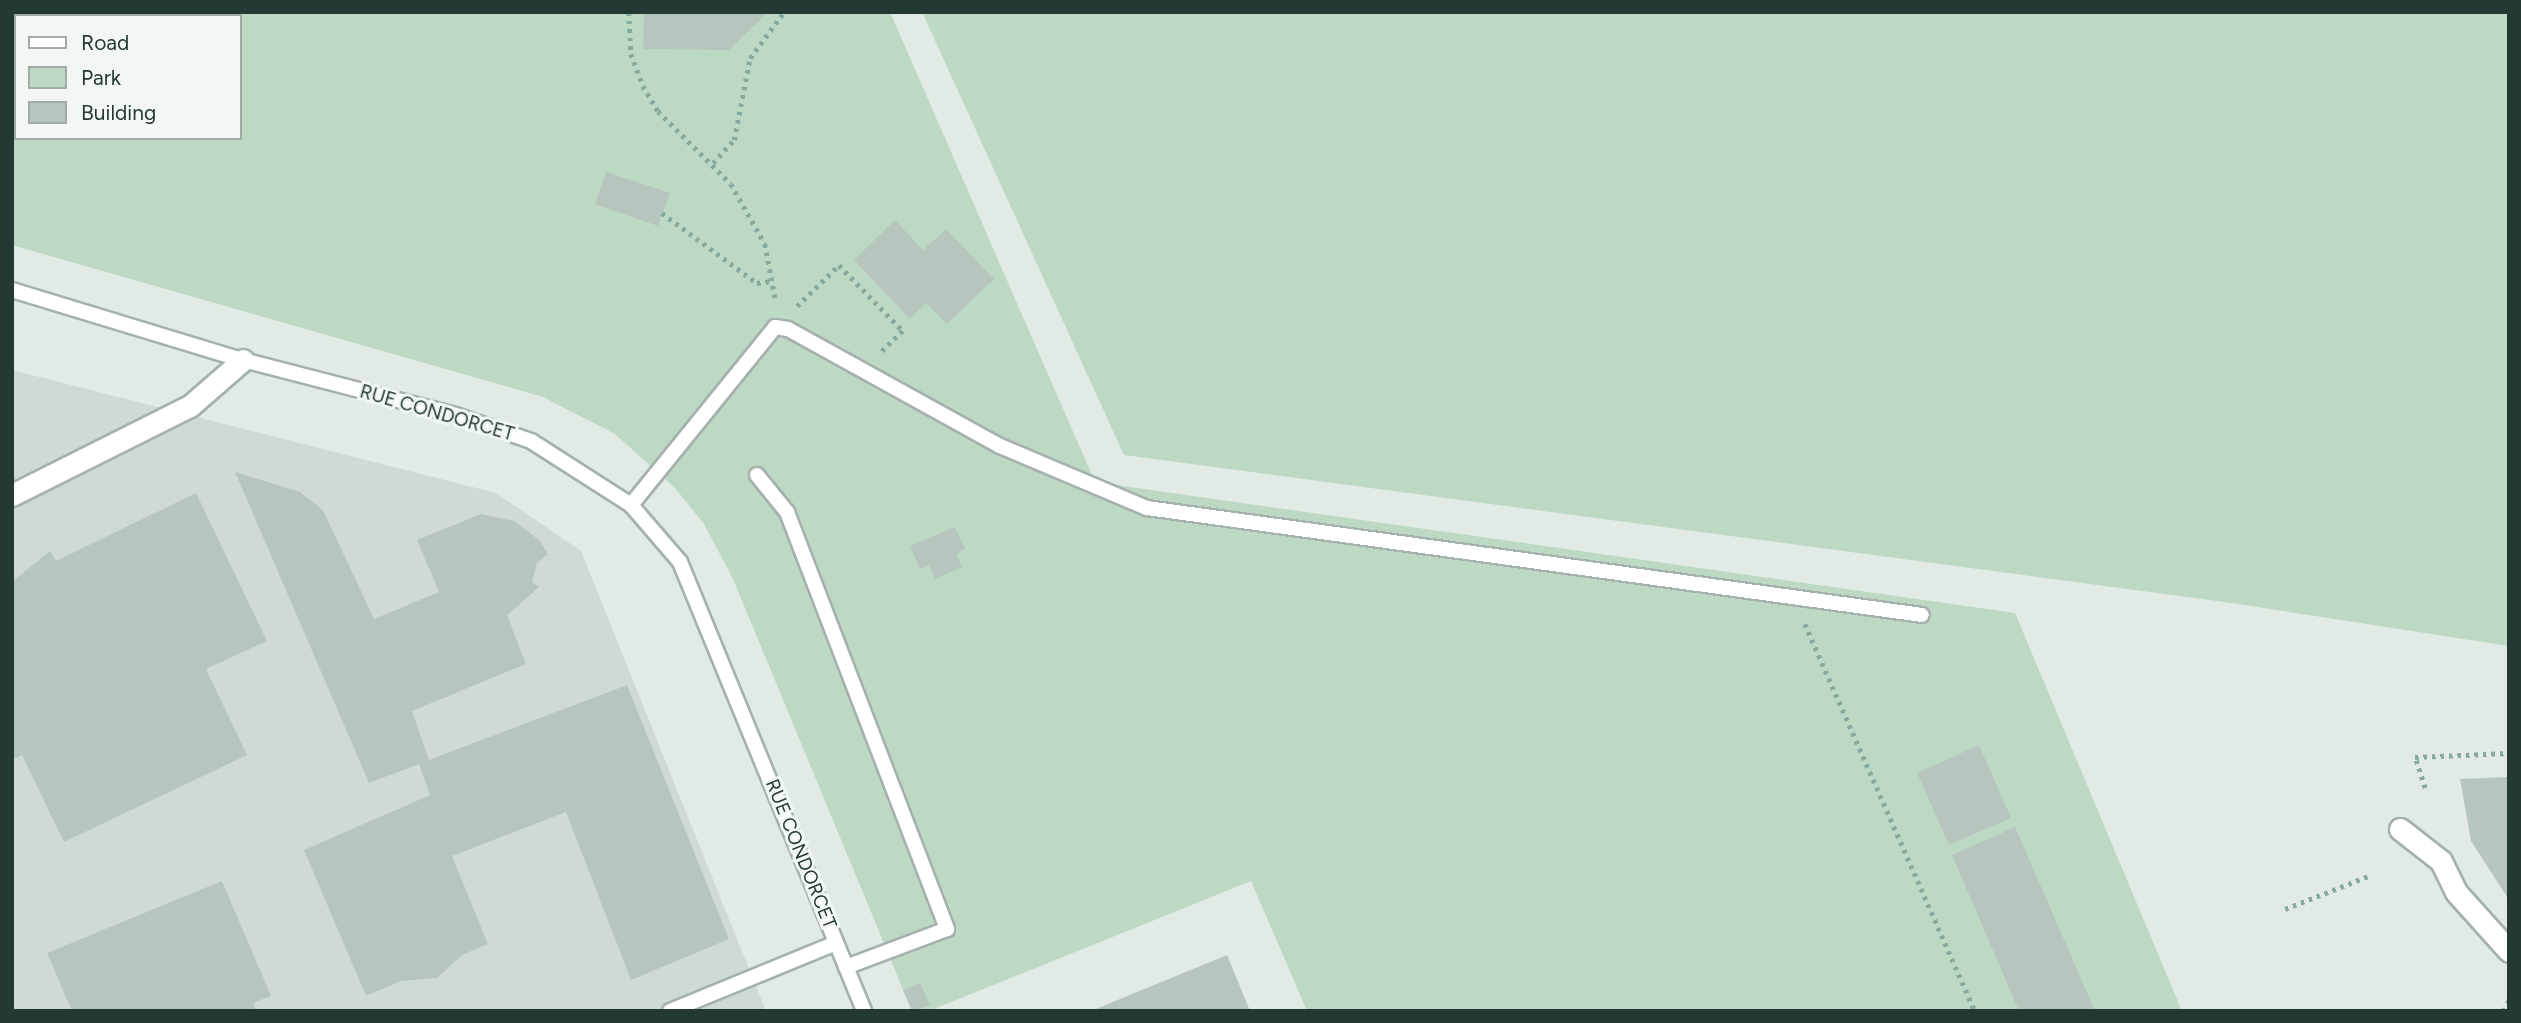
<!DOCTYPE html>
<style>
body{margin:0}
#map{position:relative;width:2521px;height:1023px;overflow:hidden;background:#e2eae6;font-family:Figtree,sans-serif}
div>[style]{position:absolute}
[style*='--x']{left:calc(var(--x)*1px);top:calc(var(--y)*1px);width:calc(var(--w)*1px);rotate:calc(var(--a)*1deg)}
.built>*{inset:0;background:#d0dad5}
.green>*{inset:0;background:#bdd9c5}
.building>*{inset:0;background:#b7c5bf}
.path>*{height:4.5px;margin-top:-2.25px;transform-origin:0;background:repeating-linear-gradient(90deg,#86aa9f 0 3.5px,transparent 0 8.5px)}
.roads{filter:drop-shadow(2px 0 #a5b1ad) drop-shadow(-2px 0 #a5b1ad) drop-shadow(0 2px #a5b1ad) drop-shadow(0 -2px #a5b1ad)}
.service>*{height:14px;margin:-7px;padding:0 7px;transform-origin:7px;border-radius:7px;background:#fff}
.minor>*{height:21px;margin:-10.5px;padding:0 10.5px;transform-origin:10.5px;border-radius:10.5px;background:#fff}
span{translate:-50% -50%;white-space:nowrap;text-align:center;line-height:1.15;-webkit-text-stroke:6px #f2f7f4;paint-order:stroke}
.street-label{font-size:19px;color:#243933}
.frame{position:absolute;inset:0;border:14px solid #243933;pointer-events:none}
.legend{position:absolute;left:14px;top:14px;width:228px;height:126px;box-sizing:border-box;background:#f2f7f4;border:2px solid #a0aba7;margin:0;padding:9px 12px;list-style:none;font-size:21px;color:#243933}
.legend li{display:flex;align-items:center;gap:14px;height:35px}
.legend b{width:35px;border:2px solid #a0aba7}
</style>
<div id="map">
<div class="built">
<i style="clip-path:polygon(12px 370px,496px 493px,581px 551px,766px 1011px,12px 1011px)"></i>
</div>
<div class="green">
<i style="clip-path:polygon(evenodd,12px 12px,890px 12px,1095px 482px,2015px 613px,2182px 1011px,1307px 1011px,1251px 881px,929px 1011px,912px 1011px,733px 579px,704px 524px,675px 488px,615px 434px,543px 397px,12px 245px,12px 12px,16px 16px,240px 16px,240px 138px,16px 138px,16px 16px)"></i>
<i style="clip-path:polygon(922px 12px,2509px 12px,2509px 646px,2232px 603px,1124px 455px)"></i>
</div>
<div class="building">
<i style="clip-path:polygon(644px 12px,768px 12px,729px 50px,643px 49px)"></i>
<i style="clip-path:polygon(606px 172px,670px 193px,658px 226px,595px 204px)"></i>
<i style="clip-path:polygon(895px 220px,923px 250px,946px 229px,994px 279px,947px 324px,926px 303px,910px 319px,854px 260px)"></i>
<i style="clip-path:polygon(235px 472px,300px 492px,323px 510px,374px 619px,439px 592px,417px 540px,481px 514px,514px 521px,539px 540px,548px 554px,537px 563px,532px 582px,539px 587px,507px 615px,526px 664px,412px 711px,429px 760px,627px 685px,729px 939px,631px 980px,566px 812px,452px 856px,488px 944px,462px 955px,437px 978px,401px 981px,366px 996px,304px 850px,430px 795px,419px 764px,369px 783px)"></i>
<i style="clip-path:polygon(196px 493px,267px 641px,206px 669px,247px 755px,64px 842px,22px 755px,12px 760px,12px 582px,50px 551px,56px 561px)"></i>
<i style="clip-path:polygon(955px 527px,965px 549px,956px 554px,962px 567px,935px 579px,929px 565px,920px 569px,910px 546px)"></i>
<i style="clip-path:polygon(1979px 745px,2011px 818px,1949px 845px,1917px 773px)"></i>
<i style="clip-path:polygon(2509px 777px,2509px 900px,2471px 841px,2460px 779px)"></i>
<i style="clip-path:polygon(2015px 827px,2095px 1011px,2019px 1011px,1952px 855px)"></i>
<i style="clip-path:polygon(222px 881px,271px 996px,253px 1003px,256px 1011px,72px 1011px,47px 953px)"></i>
<i style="clip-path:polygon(1227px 955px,1250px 1011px,1091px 1011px)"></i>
<i style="clip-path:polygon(920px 983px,930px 1005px,912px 1011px,903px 990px)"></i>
</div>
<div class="path">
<i style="--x:629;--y:12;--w:42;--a:87.3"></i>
<i style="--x:631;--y:54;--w:34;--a:69"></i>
<i style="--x:643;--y:86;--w:29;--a:59"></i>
<i style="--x:658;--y:111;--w:103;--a:45"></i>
<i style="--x:731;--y:184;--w:69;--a:60.5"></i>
<i style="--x:765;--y:244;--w:59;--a:79.3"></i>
<i style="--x:713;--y:163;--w:31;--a:-48"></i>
<i style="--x:734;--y:140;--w:84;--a:-79"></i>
<i style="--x:750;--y:58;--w:57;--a:-53.5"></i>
<i style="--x:662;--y:213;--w:118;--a:36.4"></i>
<i style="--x:757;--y:283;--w:16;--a:-7"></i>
<i style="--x:797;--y:306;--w:59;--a:-44.3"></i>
<i style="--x:839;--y:265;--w:92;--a:45.9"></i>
<i style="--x:903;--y:331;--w:29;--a:136"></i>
<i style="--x:1805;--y:624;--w:423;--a:66.3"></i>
<i style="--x:2425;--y:788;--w:33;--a:-108"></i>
<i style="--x:2415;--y:757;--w:94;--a:-2.4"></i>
<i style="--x:2285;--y:909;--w:92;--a:-21.6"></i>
<i style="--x:2503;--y:1011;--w:13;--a:-61"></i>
</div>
<div class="roads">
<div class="service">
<i style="--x:12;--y:290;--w:241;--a:16.9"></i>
<i style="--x:243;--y:360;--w:220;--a:14.5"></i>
<i style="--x:456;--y:415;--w:79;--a:19.1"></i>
<i style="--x:531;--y:441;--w:119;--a:32.6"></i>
<i style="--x:631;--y:505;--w:75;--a:49.3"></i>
<i style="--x:680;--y:562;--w:485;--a:67.7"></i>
<i style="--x:757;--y:475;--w:48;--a:51"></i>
<i style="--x:787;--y:512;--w:447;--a:69"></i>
<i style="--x:947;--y:929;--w:108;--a:159.4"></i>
<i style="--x:631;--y:505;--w:229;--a:-51"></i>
<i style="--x:775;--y:327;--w:13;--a:9"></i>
<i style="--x:788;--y:329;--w:242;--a:28.9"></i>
<i style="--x:1000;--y:446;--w:160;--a:22.9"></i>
<i style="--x:1147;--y:508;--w:782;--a:7.86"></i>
<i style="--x:670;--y:1011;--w:179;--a:-22.3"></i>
</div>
<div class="minor">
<i style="--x:12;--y:495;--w:199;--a:-26.6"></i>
<i style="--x:190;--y:406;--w:70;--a:-41"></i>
<i style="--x:2400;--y:829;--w:52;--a:38"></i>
<i style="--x:2441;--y:861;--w:34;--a:64"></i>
<i style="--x:2456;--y:892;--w:79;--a:48.1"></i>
</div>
</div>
<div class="street-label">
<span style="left:437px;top:413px;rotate:16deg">RUE CONDORCET</span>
<span style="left:801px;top:854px;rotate:68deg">RUE CONDORCET</span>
</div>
<div class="frame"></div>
<ul class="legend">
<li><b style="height:9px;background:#fff"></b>Road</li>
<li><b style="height:19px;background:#bdd9c5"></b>Park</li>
<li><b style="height:19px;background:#b7c5bf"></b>Building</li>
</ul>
</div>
